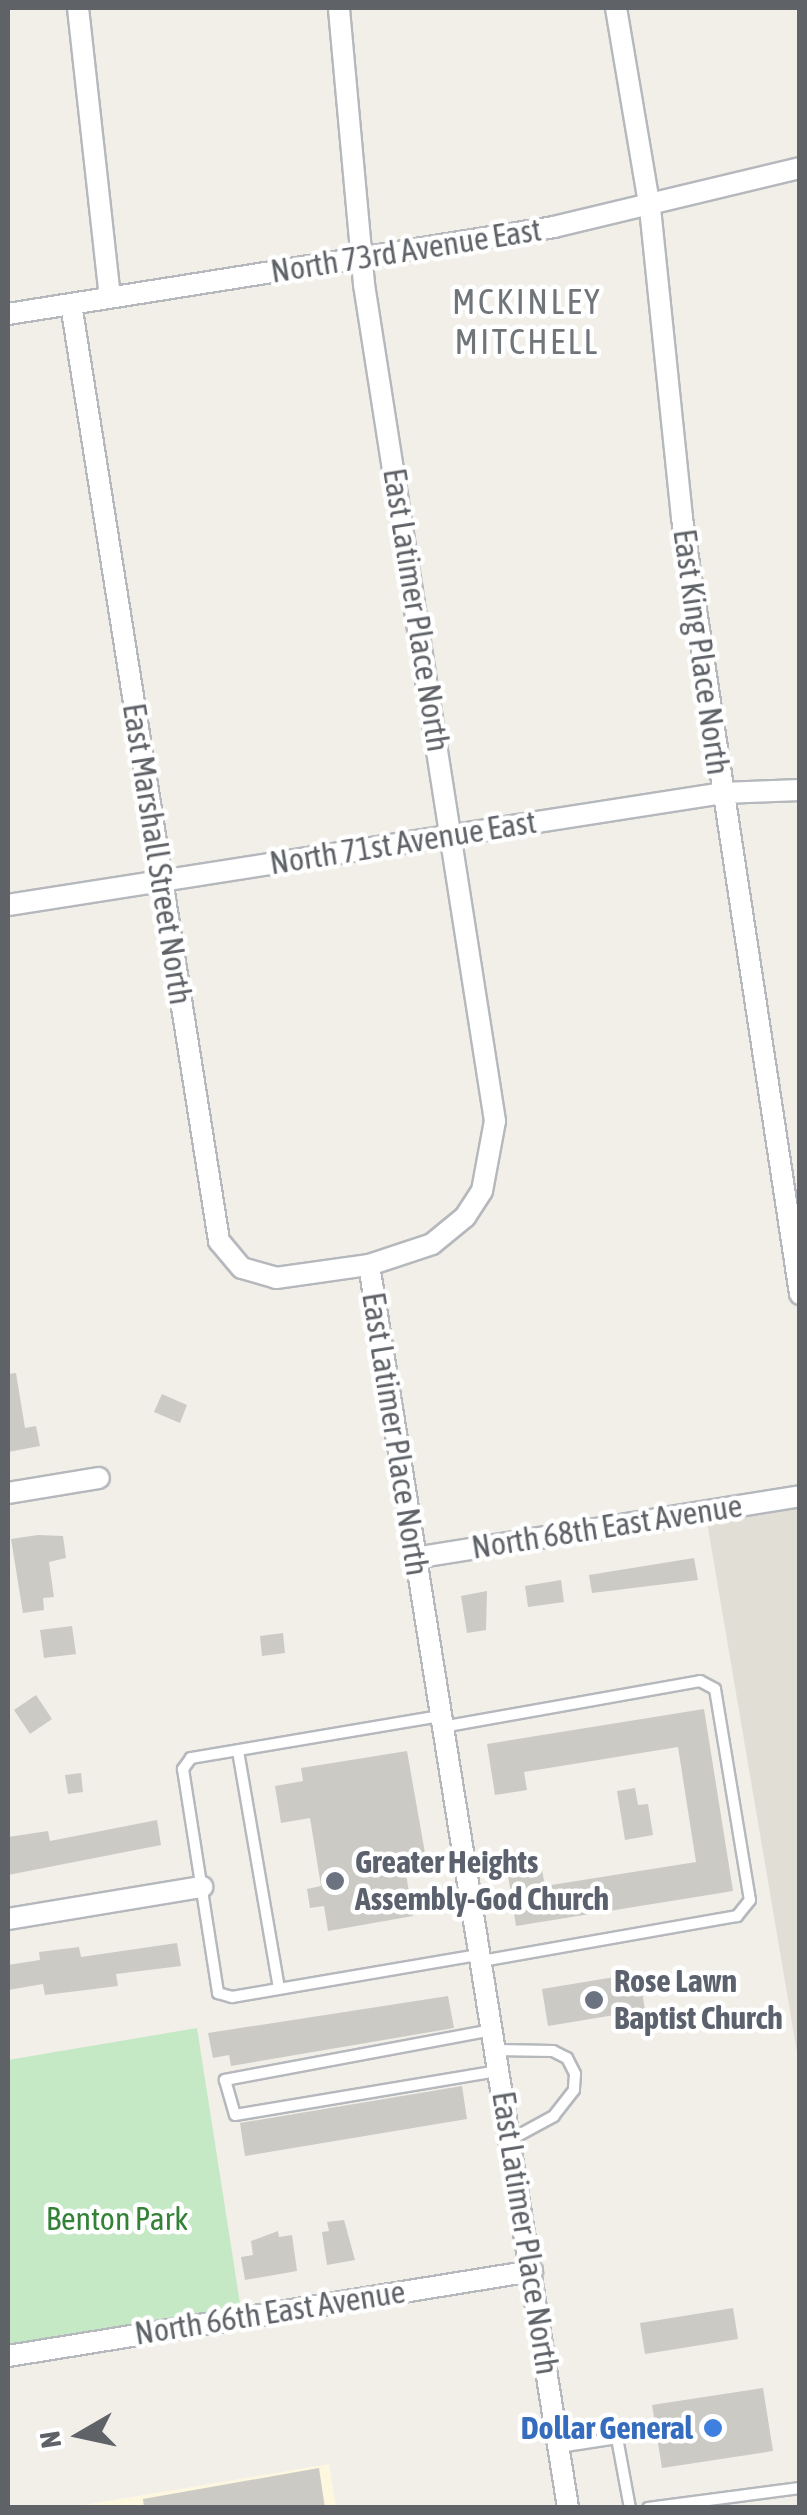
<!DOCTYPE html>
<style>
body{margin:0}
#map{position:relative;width:807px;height:2515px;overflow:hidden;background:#f1efe8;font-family:"Asap Condensed",sans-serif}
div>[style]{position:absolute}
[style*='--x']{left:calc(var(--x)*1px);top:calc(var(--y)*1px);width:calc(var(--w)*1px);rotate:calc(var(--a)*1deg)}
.commercial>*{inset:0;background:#fef7e0}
.education>*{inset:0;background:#e1ded6}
.green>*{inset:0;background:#c5e8c5}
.building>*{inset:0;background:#cccac5}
.roads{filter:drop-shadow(2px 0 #b5b8bc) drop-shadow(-2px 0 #b5b8bc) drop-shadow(0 2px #b5b8bc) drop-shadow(0 -2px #b5b8bc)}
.lane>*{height:10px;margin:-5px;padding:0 5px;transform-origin:5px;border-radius:5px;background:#fff}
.street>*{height:20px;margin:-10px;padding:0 10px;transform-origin:10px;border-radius:10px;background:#fff}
.dots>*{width:28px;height:28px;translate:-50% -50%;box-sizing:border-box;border:5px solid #fff;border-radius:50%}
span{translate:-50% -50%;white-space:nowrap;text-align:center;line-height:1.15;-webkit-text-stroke:9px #fff;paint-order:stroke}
.street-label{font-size:32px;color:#5f6368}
.worship-label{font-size:32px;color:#5b616d;font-weight:700}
.left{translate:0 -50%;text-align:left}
.park-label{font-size:32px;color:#348238}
.shop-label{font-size:32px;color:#366cbe;font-weight:700}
.right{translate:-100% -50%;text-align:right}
.neighbourhood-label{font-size:35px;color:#70757a;letter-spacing:2.5px}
.frame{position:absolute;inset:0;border:10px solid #5f6368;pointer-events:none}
.north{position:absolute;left:30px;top:2385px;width:100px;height:100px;-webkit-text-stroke:8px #fff;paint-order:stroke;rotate:261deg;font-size:28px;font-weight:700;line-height:40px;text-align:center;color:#5f6368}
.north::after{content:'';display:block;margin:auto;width:35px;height:45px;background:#5f6368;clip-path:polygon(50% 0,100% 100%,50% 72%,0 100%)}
</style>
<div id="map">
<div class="commercial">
<i style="clip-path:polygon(329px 2464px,336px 2507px,66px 2508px)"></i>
</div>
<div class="education">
<i style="clip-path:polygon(799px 1508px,799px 2064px,707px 1522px)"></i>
</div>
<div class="green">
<i style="clip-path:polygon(197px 2028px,241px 2310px,8px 2346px,8px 2060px)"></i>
</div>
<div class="building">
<i style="clip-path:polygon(16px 1373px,25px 1428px,36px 1426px,40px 1446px,8px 1452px,8px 1374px)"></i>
<i style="clip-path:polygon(162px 1394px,187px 1405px,180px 1423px,154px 1412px)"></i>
<i style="clip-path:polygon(38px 1535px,63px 1536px,66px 1558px,49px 1562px,54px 1597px,43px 1598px,44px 1610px,23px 1613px,11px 1539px)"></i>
<i style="clip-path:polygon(694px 1558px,698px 1580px,592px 1593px,589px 1575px)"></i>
<i style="clip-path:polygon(561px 1580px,564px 1602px,528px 1607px,525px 1586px)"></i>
<i style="clip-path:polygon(487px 1591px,486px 1630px,467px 1633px,461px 1596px)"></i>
<i style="clip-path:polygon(72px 1626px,76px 1654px,44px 1658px,40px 1630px)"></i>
<i style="clip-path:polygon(283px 1633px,285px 1653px,262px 1656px,260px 1636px)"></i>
<i style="clip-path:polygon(36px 1695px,52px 1719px,30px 1734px,14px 1710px)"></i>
<i style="clip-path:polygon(704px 1709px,733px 1891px,516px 1926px,508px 1875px,542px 1870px,545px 1886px,696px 1862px,678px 1747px,524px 1772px,527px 1790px,495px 1795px,487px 1744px)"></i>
<i style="clip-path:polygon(407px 1751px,425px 1853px,403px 1856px,413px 1916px,328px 1931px,324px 1906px,310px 1908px,307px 1889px,321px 1886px,310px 1818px,281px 1823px,275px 1786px,303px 1781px,301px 1768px)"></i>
<i style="clip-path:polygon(81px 1773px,83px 1792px,68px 1794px,65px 1775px)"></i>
<i style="clip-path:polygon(635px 1788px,638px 1805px,648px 1804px,653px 1835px,625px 1840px,617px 1791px)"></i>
<i style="clip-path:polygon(157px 1820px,161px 1845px,8px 1875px,8px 1837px,48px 1831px,50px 1841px)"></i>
<i style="clip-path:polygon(177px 1943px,181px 1966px,116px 1974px,118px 1986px,45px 1995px,43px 1984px,8px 1990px,8px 1965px,40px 1960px,39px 1952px,79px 1947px,81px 1957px)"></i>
<i style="clip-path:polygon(639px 1973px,645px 2010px,548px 2026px,542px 1989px)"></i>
<i style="clip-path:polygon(448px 1996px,454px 2028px,231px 2066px,229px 2055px,213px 2058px,208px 2033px)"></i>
<i style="clip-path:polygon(462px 2086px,467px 2119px,245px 2156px,240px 2123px)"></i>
<i style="clip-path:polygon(344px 2220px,355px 2260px,327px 2265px,322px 2232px,329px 2231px,327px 2222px)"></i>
<i style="clip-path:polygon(278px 2231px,279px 2237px,292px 2235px,297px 2271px,245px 2280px,241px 2257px,253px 2255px,251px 2241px)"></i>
<i style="clip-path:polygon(733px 2308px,738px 2339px,645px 2354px,640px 2323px)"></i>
<i style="clip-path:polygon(763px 2388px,773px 2451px,662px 2468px,652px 2405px)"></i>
<i style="clip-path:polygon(319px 2468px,325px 2508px,144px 2508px,143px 2499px)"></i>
</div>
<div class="roads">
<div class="lane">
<i style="--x:440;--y:1716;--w:253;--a:170.4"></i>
<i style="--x:191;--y:1758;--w:14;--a:126"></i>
<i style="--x:183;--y:1769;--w:227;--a:81.1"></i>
<i style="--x:218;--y:1993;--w:15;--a:16"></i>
<i style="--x:232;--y:1997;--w:250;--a:-9.7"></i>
<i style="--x:442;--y:1727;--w:262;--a:-10.1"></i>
<i style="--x:700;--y:1681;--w:17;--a:28"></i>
<i style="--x:715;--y:1689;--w:214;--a:80.6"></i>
<i style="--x:750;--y:1900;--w:21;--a:129"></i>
<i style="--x:737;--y:1916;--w:260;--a:170"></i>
<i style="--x:238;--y:1751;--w:241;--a:80.2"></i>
<i style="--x:492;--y:2030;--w:272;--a:169.4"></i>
<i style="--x:225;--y:2080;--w:36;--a:74"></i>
<i style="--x:235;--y:2115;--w:267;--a:-9.5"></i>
<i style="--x:495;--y:2050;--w:58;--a:1"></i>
<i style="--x:553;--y:2051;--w:16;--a:27"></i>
<i style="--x:567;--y:2058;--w:18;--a:63"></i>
<i style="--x:575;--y:2074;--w:16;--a:94"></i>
<i style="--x:574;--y:2090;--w:33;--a:128"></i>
<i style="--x:554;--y:2116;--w:50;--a:151.4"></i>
<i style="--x:559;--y:2447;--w:59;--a:-8.8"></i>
<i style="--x:617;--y:2438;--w:71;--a:79.5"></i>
<i style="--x:648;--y:2508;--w:153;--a:-7.5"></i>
</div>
<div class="street">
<i style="--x:78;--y:8;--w:291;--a:83.7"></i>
<i style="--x:616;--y:8;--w:203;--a:80.4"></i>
<i style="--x:650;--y:208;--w:312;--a:84.1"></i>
<i style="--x:682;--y:518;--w:785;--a:81.35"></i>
<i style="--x:71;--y:304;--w:949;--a:81.02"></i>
<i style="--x:219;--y:1241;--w:35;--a:50"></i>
<i style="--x:242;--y:1268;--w:35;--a:16"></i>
<i style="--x:276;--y:1278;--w:94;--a:-8"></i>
<i style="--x:369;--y:1265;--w:66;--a:-18.4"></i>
<i style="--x:432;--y:1244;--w:43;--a:-39.3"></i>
<i style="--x:465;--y:1217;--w:31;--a:-57"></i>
<i style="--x:482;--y:1191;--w:71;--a:-79.5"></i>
<i style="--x:495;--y:1121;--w:847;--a:-98.9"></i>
<i style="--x:364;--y:284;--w:277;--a:-95.2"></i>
<i style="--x:8;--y:314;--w:553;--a:-9.05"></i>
<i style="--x:554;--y:227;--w:253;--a:-13.5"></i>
<i style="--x:8;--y:905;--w:723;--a:-8.91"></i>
<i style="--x:722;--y:793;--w:78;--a:-2.2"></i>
<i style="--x:369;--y:1265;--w:1259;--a:80.9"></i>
<i style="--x:8;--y:1493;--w:92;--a:-9.4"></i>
<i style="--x:414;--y:1558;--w:391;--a:-9.1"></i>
<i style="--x:8;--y:1919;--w:197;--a:-9.4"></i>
<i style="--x:8;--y:2356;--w:531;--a:-9.21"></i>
</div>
</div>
<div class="dots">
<i style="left:335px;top:1881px;background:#6b7280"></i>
<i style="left:594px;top:2000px;background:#6b7280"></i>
<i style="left:713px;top:2428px;background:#3f7fe0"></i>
</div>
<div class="street-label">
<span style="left:406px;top:251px;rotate:-9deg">North 73rd Avenue East</span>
<span style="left:416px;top:610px;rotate:81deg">East Latimer Place North</span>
<span style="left:701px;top:652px;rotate:82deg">East King Place North</span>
<span style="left:403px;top:843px;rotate:-9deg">North 71st Avenue East</span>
<span style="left:157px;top:854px;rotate:81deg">East Marshall Street North</span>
<span style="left:395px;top:1434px;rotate:81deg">East Latimer Place North</span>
<span style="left:607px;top:1527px;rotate:-9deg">North 68th East Avenue</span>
<span style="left:525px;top:2233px;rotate:81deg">East Latimer Place North</span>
<span style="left:270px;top:2313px;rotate:-9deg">North 66th East Avenue</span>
</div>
<div class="worship-label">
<span class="left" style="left:355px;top:1881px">Greater Heights<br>Assembly-God Church</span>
<span class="left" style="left:614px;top:2000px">Rose Lawn<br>Baptist Church</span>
</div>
<div class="park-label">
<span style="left:117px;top:2219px">Benton Park</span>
</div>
<div class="shop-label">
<span class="right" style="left:693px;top:2428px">Dollar General</span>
</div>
<div class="neighbourhood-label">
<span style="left:527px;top:321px">MCKINLEY<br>MITCHELL</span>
</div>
<div class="frame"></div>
<div class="north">N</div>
</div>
